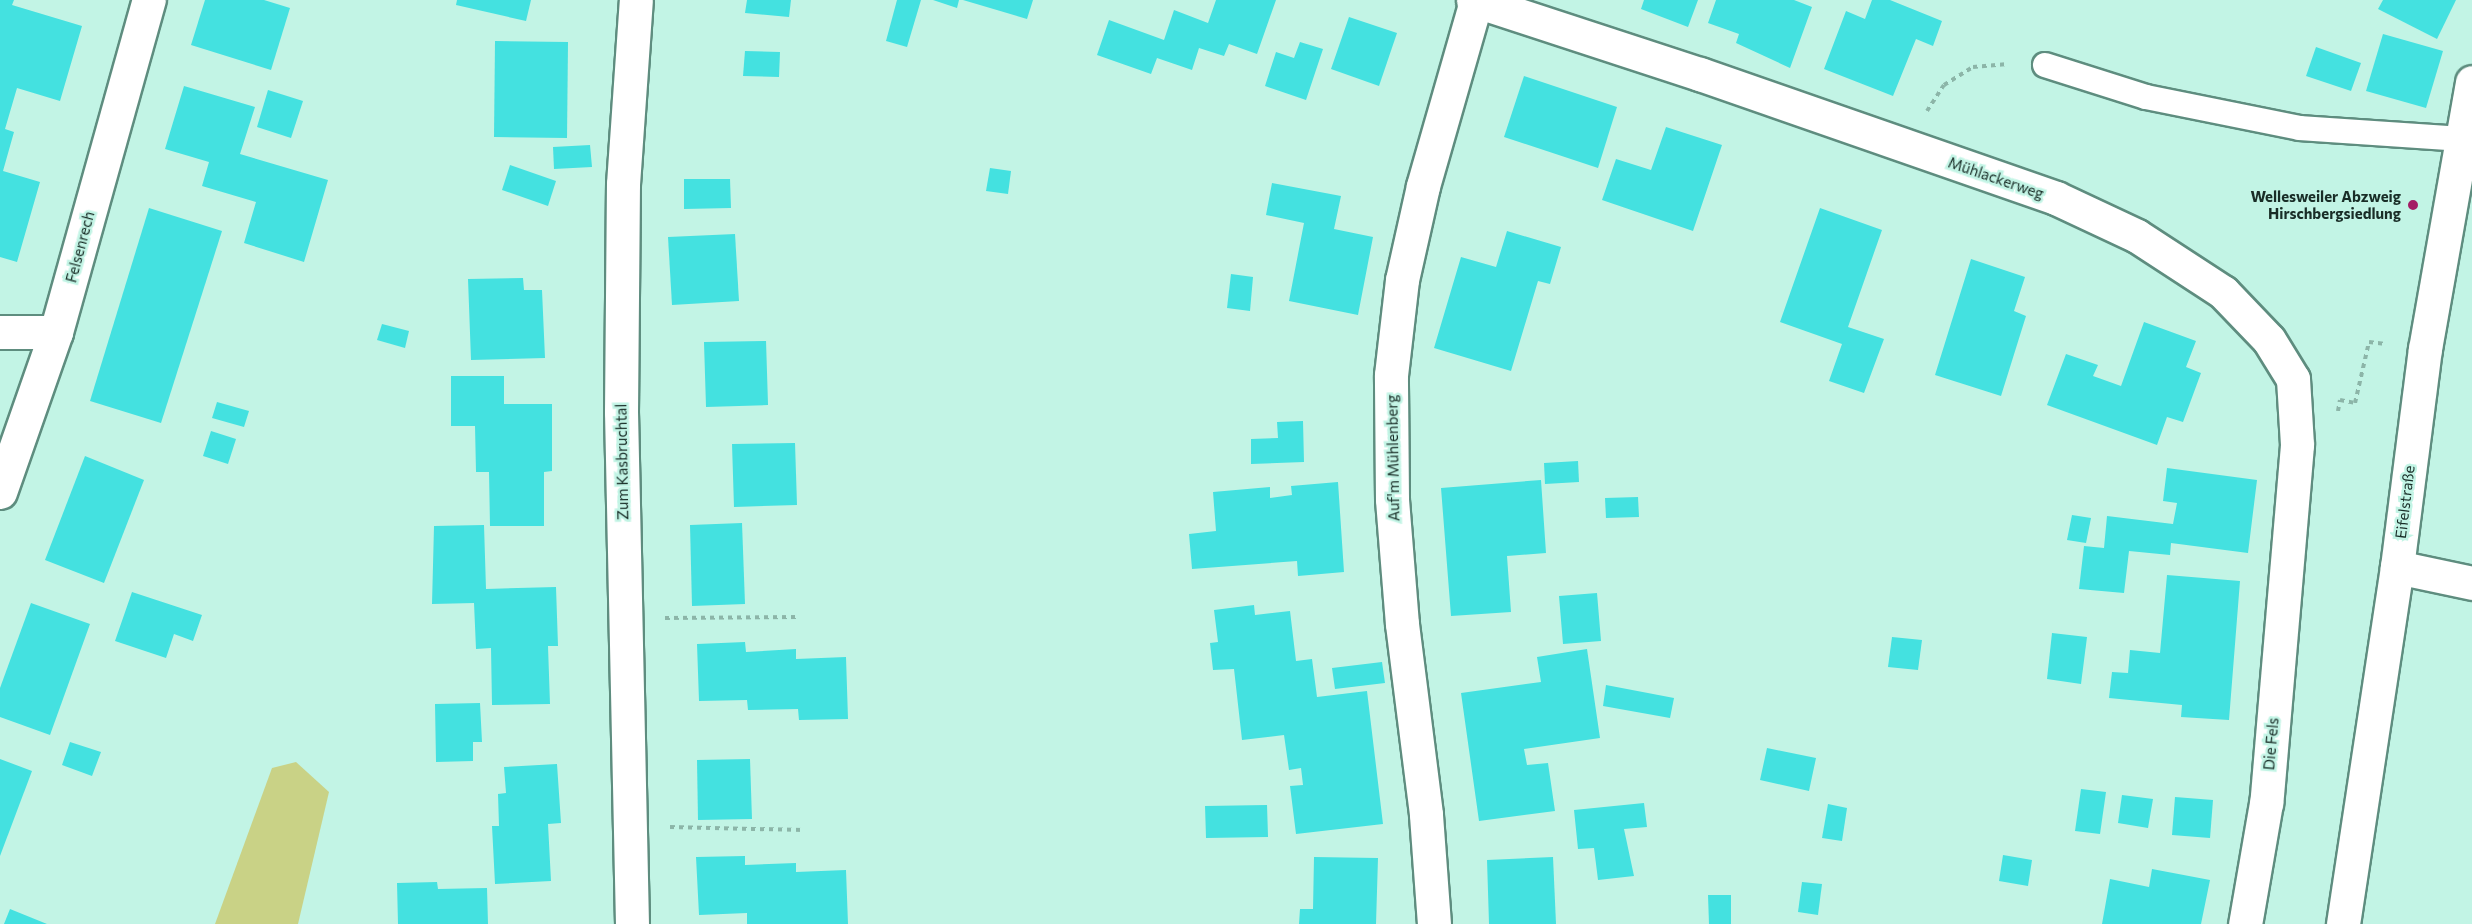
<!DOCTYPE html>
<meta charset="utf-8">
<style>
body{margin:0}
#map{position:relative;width:2472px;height:924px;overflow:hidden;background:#c2f4e5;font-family:Commissioner,sans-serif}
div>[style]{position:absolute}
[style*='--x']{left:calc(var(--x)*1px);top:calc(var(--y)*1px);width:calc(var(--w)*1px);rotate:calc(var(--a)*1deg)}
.green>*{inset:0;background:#c9d286}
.building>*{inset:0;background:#44e1e0}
.path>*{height:4px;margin-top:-2px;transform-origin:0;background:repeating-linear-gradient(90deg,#8cb5a8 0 4.5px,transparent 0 9px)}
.roads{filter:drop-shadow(2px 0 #5e8d7f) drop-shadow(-2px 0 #5e8d7f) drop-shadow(0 2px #5e8d7f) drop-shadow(0 -2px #5e8d7f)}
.lane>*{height:24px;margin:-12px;padding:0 12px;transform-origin:12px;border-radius:12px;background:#fff}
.street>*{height:33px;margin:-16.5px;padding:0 16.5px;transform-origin:16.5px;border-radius:16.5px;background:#fff}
.dots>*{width:16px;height:16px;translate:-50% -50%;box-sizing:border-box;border:3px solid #c2f4e5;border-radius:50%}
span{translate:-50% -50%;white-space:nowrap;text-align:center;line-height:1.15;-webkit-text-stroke:5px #c2f4e5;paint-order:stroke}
.street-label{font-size:15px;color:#192d27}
.poi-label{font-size:15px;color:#192d27;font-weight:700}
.right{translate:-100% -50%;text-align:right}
</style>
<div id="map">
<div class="green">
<i style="clip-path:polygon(296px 762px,329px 792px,298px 924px,215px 924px,272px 768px)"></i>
</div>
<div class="building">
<i style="clip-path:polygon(0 0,14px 0,12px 5px,82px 26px,60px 101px,17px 88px,5px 129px,14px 132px,3px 171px,40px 182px,17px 262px,0 257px)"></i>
<i style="clip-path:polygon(205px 0,264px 0,290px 8px,271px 70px,191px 45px)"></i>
<i style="clip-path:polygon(457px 0,531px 0,526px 21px,456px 5px)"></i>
<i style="clip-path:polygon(747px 0,791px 0,789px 17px,745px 13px)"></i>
<i style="clip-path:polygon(897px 0,921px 0,907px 47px,886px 41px)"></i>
<i style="clip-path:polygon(933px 0,959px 0,957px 8px)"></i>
<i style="clip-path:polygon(963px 0,1033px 0,1027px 19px)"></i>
<i style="clip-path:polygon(1216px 0,1276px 0,1257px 54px,1229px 44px,1224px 56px,1199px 48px,1192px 70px,1157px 58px,1151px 74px,1097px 55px,1109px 20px,1164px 40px,1174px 10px,1208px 23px)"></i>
<i style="clip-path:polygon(1644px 0,1698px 0,1688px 27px,1641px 9px)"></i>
<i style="clip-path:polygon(1716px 0,1794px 0,1812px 7px,1790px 68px,1736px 43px,1739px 34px,1708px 23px)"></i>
<i style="clip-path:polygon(1872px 0,1890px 0,1942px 21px,1933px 46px,1916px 39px,1893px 96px,1824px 69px,1846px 11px,1865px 19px)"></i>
<i style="clip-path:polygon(2383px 0,2456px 0,2437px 39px,2378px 9px)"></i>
<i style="clip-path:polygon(1349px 17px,1397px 33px,1379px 86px,1331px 69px)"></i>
<i style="clip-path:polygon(2383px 34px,2443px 51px,2426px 108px,2366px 91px)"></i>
<i style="clip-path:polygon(495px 41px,568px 42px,567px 138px,494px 137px)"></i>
<i style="clip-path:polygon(1300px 42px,1323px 49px,1306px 100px,1265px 86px,1276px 52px,1294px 58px)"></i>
<i style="clip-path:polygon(2316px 47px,2361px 63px,2351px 91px,2306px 76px)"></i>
<i style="clip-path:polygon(745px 51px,780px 52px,779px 77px,743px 76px)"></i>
<i style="clip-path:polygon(1524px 76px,1617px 107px,1598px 168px,1504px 137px)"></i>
<i style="clip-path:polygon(184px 86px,255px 107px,240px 154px,328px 180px,304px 262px,244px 243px,256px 202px,202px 186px,209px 162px,165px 149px)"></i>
<i style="clip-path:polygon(268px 90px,303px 101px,291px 138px,257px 127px)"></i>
<i style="clip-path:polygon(1666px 127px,1722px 145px,1693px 231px,1602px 200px,1616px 159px,1651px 170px)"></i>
<i style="clip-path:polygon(590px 145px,592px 167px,554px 169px,553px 147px)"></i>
<i style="clip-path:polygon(510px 165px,556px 181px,548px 206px,502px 190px)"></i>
<i style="clip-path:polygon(990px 168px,1011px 171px,1008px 194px,986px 191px)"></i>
<i style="clip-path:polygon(684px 179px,730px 179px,731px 208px,684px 209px)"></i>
<i style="clip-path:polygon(1272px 183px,1341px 196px,1334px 229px,1373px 237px,1358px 315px,1289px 301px,1304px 223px,1266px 215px)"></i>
<i style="clip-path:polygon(149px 208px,222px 231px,161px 423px,90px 401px)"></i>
<i style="clip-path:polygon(1820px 208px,1882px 230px,1848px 327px,1884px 339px,1864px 393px,1829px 381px,1842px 344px,1780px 322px)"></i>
<i style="clip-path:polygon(1507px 231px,1561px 247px,1550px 284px,1538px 281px,1511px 371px,1434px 348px,1461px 257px,1496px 267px)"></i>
<i style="clip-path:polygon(735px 234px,739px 301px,672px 305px,668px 237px)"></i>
<i style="clip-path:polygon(1971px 259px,2025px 277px,2014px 311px,2026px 316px,2001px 396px,1935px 375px)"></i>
<i style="clip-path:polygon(1231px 274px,1253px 277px,1250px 311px,1227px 308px)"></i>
<i style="clip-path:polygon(523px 278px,524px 290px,542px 290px,545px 358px,471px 360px,468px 279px)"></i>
<i style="clip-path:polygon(2144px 322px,2196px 341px,2186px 367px,2201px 373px,2183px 422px,2167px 417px,2157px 445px,2047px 405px,2066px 354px,2098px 365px,2093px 376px,2121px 386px)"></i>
<i style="clip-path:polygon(382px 324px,409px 331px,405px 348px,377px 340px)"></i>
<i style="clip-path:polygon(766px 341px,768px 405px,706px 407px,704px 342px)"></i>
<i style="clip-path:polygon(451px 376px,504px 376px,504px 404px,552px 404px,552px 471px,544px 472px,544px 526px,490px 526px,489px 472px,476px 472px,475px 426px,451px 426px)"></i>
<i style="clip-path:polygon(217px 402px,249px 411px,244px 427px,212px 418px)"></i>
<i style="clip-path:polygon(1303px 421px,1304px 462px,1251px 464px,1251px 439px,1278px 438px,1277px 422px)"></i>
<i style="clip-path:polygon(211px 431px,236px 439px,228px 464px,203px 456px)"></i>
<i style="clip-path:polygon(795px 443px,797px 505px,734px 507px,732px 444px)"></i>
<i style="clip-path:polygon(85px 456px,144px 480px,104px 583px,45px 560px)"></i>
<i style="clip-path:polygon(1578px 461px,1579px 482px,1545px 484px,1544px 463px)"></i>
<i style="clip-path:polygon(2167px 468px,2257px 480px,2248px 553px,2171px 543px,2170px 555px,2129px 551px,2124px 593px,2079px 589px,2084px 546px,2104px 548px,2107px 516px,2173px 524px,2177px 503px,2163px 501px)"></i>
<i style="clip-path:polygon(1541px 480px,1546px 553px,1507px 556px,1511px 612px,1451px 616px,1441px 488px)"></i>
<i style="clip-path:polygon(1338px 482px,1344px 572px,1298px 576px,1297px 561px,1192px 569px,1189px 534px,1216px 531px,1213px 492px,1270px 487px,1270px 498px,1292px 495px,1291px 486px)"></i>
<i style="clip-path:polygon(1638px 497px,1639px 517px,1606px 518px,1605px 498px)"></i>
<i style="clip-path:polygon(2072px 515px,2091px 518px,2086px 543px,2067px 540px)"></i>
<i style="clip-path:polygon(742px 523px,745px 604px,692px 606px,690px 525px)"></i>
<i style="clip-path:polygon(484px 525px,486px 589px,556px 587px,558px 646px,548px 646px,550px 704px,492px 705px,491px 648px,476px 649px,474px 603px,432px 604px,434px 526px)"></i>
<i style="clip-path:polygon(2167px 575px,2240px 581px,2229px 720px,2181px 717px,2182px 705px,2109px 698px,2112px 672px,2128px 673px,2130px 650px,2160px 653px)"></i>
<i style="clip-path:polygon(132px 592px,202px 615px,193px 641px,174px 634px,166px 658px,115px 641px)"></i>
<i style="clip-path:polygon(1597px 593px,1601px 641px,1563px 644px,1559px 596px)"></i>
<i style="clip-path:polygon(31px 603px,90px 624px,50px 735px,0 717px,0 688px)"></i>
<i style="clip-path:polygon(1254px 605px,1255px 615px,1290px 611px,1296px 661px,1312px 659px,1317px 697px,1367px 691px,1383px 824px,1296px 834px,1290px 786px,1303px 785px,1301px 768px,1289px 770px,1284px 735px,1242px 740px,1234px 669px,1213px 670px,1210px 643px,1218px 642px,1214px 610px)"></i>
<i style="clip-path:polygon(2052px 633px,2087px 637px,2081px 684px,2047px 679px)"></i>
<i style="clip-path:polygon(1892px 637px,1922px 640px,1918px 670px,1888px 667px)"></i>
<i style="clip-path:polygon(745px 642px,746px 652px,796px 649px,796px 659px,846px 657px,848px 719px,799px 720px,798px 709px,748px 710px,747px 700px,699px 701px,697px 644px)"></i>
<i style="clip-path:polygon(1587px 649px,1600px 738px,1524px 749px,1527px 765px,1548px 763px,1555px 811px,1479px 821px,1461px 693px,1541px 682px,1537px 657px)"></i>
<i style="clip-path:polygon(1382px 662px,1385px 683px,1335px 689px,1332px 668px)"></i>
<i style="clip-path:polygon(1606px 685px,1674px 698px,1670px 718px,1603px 706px)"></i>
<i style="clip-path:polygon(480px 703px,482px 742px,473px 742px,473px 761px,436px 762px,435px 704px)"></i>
<i style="clip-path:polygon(70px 742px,101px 752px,92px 776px,62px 765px)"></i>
<i style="clip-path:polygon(1767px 748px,1816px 758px,1809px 791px,1760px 780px)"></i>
<i style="clip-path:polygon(0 759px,32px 771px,0 856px)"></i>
<i style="clip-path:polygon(750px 759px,752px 819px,698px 820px,697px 760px)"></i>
<i style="clip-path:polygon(557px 764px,561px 823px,548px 824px,551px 881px,495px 884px,492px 826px,499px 826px,498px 794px,506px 793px,504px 767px)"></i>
<i style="clip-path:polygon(2081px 789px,2106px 792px,2100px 834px,2075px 831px)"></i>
<i style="clip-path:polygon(2122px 795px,2153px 799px,2148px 828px,2118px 823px)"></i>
<i style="clip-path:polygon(2175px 797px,2213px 800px,2210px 838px,2172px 835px)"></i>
<i style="clip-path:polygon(1644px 803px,1647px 827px,1624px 829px,1634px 876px,1598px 880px,1594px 848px,1578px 849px,1574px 810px)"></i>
<i style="clip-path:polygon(1828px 804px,1847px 808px,1842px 841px,1822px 838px)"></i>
<i style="clip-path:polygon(1267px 805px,1268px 837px,1206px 838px,1205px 806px)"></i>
<i style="clip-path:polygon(2003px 855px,2032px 860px,2028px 886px,1999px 881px)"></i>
<i style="clip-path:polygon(745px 856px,745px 865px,796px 863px,796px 872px,846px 870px,848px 924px,747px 924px,747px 913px,699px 915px,696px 857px)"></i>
<i style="clip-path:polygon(1314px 857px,1378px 858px,1376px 924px,1299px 924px,1300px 909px,1313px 909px)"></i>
<i style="clip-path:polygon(1553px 857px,1556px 924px,1489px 924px,1487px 860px)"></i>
<i style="clip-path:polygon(2152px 869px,2210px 880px,2201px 924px,2102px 924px,2110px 879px,2149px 887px)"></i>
<i style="clip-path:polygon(437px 882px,438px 889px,487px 888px,488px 924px,398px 924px,397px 883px)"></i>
<i style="clip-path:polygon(1802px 882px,1822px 884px,1818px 915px,1798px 912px)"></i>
<i style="clip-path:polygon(1708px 895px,1731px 895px,1731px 924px,1709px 924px)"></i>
<i style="clip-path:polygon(10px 909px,47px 924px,4px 924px)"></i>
</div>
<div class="path">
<i style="--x:1927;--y:111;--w:31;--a:-57"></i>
<i style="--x:1944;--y:85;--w:34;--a:-32"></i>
<i style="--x:1973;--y:67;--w:35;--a:-5"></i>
<i style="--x:2338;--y:411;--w:11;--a:-80"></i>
<i style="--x:2340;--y:400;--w:15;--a:11"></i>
<i style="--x:2355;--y:403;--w:63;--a:-77.1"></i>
<i style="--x:2369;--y:342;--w:17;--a:7"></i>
<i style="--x:665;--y:618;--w:134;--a:-0.4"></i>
<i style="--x:670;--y:827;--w:134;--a:1.3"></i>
</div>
<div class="roads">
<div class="lane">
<i style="--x:2045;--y:65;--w:106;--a:17.6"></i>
<i style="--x:2146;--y:97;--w:157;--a:11.4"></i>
<i style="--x:2300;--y:128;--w:162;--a:3.9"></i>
</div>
<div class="street">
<i style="--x:1473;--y:0;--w:239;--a:18.1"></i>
<i style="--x:1700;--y:74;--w:377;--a:19.2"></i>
<i style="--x:2056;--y:198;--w:89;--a:25.1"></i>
<i style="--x:2137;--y:236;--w:103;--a:33.1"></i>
<i style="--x:2223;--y:292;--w:66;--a:46.2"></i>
<i style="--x:2269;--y:340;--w:46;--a:58.4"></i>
<i style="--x:2293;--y:379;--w:66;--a:86.5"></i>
<i style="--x:2297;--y:445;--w:359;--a:94.9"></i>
<i style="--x:2266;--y:803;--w:123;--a:99.8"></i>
<i style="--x:0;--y:332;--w:56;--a:0"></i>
<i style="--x:0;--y:492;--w:170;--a:-70.7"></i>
<i style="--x:56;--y:332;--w:345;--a:-74.4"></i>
<i style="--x:2397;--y:567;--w:77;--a:12"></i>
<i style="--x:632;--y:924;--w:512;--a:-91.23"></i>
<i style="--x:621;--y:412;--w:228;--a:-89.5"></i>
<i style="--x:623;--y:184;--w:184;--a:-86"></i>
<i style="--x:1434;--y:924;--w:110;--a:-94.2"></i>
<i style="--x:1426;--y:814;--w:192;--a:-97.2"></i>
<i style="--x:1402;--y:624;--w:125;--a:-94.6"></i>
<i style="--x:1392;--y:499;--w:124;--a:-90.5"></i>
<i style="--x:1391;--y:375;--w:96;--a:-83.4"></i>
<i style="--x:1402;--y:280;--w:96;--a:-77.4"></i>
<i style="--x:1423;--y:186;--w:192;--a:-74"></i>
<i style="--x:2343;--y:924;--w:361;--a:-81.4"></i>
<i style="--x:2397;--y:567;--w:220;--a:-82.7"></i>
<i style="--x:2425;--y:349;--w:271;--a:-80"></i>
</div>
</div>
<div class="dots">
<i style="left:2413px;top:205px;background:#a41c65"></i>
</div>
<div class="street-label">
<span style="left:1996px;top:178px;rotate:19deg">Mühlackerweg</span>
<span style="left:80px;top:247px;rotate:-75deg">Felsenrech</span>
<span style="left:1393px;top:458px;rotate:-91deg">Auf'm Mühlenberg</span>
<span style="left:622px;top:462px;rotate:-91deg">Zum Kasbruchtal</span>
<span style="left:2405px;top:502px;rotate:-83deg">Eifelstraße</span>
<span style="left:2271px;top:744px;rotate:-85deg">Die Fels</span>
</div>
<div class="poi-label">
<span class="right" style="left:2401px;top:205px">Wellesweiler Abzweig<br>Hirschbergsiedlung</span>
</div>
</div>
